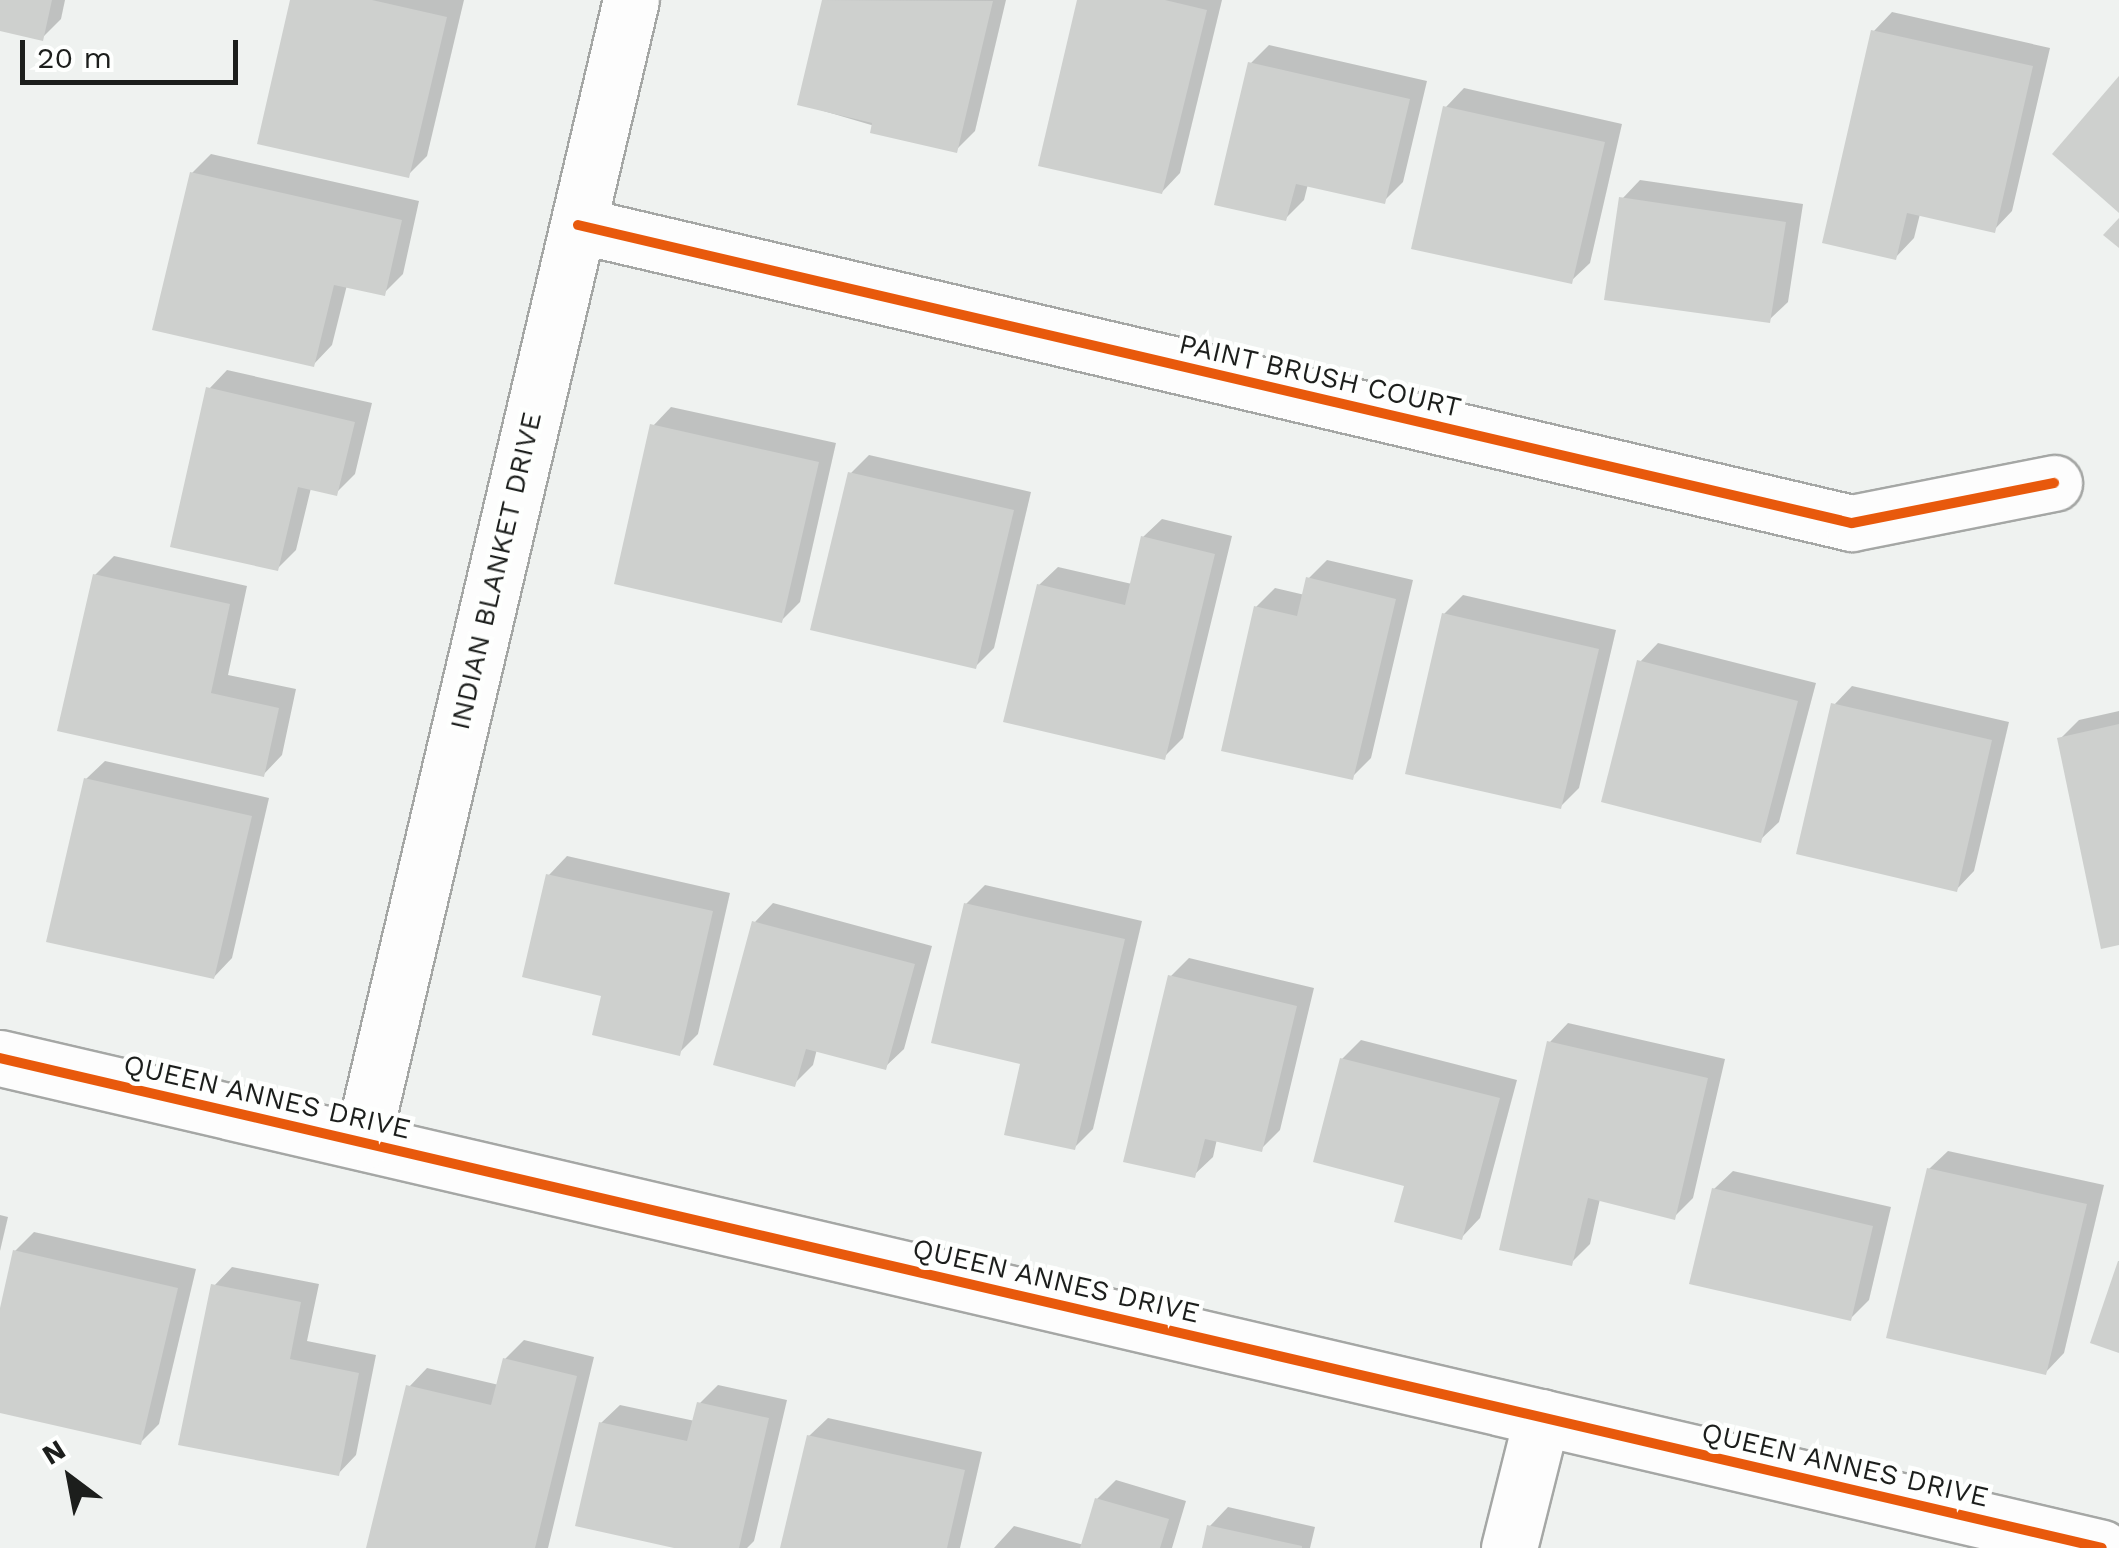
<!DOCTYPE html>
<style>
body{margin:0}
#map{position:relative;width:2119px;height:1548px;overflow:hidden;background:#eff2f0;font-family:"Work Sans",sans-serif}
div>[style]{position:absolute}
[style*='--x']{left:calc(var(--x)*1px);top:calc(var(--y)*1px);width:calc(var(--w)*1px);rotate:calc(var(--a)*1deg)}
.shadow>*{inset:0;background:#0003}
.building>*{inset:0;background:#ced0ce}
.roads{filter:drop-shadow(2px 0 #a5a7a5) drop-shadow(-2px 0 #a5a7a5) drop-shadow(0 2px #a5a7a5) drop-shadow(0 -2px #a5a7a5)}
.minor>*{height:55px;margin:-27.5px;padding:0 27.5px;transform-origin:27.5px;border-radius:27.5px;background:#fdfdfd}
.cycleway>*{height:10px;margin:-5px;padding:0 5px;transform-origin:5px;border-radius:5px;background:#e8590c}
span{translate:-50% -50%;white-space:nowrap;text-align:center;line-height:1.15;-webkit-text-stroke:9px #fefffe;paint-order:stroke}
.street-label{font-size:28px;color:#1c1e1c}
.north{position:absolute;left:20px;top:1428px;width:100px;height:100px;-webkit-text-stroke:8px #fefffe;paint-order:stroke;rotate:328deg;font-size:28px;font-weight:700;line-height:40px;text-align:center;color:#1c1e1c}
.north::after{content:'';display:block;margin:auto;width:35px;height:45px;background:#1c1e1c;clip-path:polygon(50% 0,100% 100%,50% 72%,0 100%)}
.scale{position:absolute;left:20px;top:40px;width:218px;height:45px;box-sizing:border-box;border:5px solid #1c1e1c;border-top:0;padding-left:12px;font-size:30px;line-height:35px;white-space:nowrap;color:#1c1e1c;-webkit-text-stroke:8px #fefffe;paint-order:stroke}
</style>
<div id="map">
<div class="shadow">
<i style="clip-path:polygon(0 0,65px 0,61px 19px,42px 38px,0 28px)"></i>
<i style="clip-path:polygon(293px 0,464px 0,427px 156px,408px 175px)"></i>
<i style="clip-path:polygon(825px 0,1006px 0,975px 131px,956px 150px,800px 104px)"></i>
<i style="clip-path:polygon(1079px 0,1222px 0,1180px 173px,1162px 192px)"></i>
<i style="clip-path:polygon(1892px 12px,2050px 48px,2012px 211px,1994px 230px,1920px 214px,1914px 238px,1896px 257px,1874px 31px)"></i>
<i style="clip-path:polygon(1269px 45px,1427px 81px,1403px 182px,1384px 201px,1308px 184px,1304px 200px,1285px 219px,1250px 64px)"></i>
<i style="clip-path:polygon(1464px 88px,1622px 124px,1590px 263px,1571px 281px,1446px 107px)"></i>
<i style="clip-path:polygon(211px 154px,419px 201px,403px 274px,384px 293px,347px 285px,332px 345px,314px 364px,192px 173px)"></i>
<i style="clip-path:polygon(1640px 180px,1803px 204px,1788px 302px,1769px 320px,1622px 199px)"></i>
<i style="clip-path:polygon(227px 370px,372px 403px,355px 474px,336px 493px,311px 488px,296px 550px,277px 569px,209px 389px)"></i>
<i style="clip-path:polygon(671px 407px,836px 443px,800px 602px,781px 621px,653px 426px)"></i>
<i style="clip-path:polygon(869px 455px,1031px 492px,994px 648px,976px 666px,851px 473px)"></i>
<i style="clip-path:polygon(1162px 519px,1232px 536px,1183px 738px,1164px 757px,1039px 585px,1058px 567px,1132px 584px,1143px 537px)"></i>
<i style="clip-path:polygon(114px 556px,247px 586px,228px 675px,296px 689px,282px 755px,264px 774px,95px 575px)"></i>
<i style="clip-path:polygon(1327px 560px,1413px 580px,1371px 758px,1352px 777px,1256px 607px,1275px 588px,1305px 595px,1308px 579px)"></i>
<i style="clip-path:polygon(1463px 595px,1616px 630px,1579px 788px,1560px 807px,1444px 614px)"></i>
<i style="clip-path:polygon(1658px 643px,1816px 683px,1779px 822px,1760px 840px,1640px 662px)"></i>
<i style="clip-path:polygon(1852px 686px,2009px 722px,1974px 871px,1956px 890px,1834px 705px)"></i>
<i style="clip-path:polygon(2119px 711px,2119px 943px,2060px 739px,2079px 720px)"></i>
<i style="clip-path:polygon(105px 761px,269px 798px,232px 958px,214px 977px,86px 779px)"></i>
<i style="clip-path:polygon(567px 856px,730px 893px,698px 1034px,679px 1053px,604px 994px,549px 875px)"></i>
<i style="clip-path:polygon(985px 885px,1142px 921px,1093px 1129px,1074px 1148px,1023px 1062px,966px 904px)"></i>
<i style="clip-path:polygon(773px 903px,932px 946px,904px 1049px,885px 1067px,817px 1049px,813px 1065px,794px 1084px,755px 922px)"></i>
<i style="clip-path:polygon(1189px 958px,1314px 988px,1280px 1130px,1261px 1149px,1217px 1139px,1213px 1157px,1194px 1175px,1170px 977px)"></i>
<i style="clip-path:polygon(1568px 1023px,1725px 1059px,1693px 1198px,1674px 1217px,1600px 1199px,1590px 1244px,1571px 1263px,1550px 1042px)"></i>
<i style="clip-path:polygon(1361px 1040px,1517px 1080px,1480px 1218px,1462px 1237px,1408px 1184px,1342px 1059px)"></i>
<i style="clip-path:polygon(1948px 1151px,2104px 1185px,2064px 1353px,2046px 1372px,1929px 1169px)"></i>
<i style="clip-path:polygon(1733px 1171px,1891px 1207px,1869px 1300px,1850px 1319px,1714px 1189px)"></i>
<i style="clip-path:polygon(0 1215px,8px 1217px,0 1251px)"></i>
<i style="clip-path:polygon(34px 1232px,196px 1269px,159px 1424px,141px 1442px,0 1410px,0 1319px,15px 1251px)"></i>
<i style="clip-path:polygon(232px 1267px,319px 1284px,307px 1341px,376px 1355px,356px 1455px,338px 1474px,214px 1286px)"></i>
<i style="clip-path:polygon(524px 1340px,594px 1357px,548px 1548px,372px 1548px,409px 1387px,427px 1368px,499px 1385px,505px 1359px)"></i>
<i style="clip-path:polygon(718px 1385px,787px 1400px,754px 1541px,747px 1548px,685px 1548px,601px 1423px,620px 1405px,695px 1421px,699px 1404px)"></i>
<i style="clip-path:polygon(828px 1418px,982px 1452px,960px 1548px,783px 1548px,809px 1436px)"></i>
<i style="clip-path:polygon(1116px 1480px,1186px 1501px,1172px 1548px,994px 1548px,1014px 1526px,1084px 1545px,1097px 1499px)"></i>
<i style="clip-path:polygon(1228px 1507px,1315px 1527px,1310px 1548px,1204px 1548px,1210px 1526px)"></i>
</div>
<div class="building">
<i style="clip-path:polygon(0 0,52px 0,43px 41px,0 31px)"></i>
<i style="clip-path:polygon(290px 0,372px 0,447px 17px,409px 178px,257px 144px)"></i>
<i style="clip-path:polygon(822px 0,993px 1px,957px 153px,870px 133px,872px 123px,797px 105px)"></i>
<i style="clip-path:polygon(1077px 0,1165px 0,1207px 10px,1162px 194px,1038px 166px)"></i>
<i style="clip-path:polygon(1871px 30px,2033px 66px,1995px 233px,1907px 213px,1896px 260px,1822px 243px)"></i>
<i style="clip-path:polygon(1248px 62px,1410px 99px,1385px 204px,1296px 184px,1286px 221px,1214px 205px)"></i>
<i style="clip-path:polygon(2119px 76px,2119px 213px,2052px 154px)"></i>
<i style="clip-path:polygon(1443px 106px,1605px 142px,1572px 284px,1411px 249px)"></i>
<i style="clip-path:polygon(190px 172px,402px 220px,385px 296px,334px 285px,314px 367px,152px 330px)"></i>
<i style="clip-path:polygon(1619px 197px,1786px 222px,1770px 323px,1604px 300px)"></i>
<i style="clip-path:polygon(2119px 218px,2119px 248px,2103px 235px)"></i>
<i style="clip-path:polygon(206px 387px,355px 422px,337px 496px,298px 487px,278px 571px,170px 547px)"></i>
<i style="clip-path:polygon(650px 424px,819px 462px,782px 623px,614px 584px)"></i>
<i style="clip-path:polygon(848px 472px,1014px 510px,976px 669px,810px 630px)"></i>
<i style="clip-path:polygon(1141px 536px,1215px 554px,1165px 760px,1003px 722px,1037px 584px,1125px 605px)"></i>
<i style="clip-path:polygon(93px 574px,230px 604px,211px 693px,279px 708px,264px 777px,57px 731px)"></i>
<i style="clip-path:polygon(1306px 577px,1396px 599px,1353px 780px,1221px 751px,1254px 606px,1297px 616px)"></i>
<i style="clip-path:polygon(1442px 613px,1599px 649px,1561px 809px,1405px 774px)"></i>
<i style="clip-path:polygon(1637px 660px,1798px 701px,1761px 843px,1601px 802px)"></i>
<i style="clip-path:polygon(1831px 703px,1992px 740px,1957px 892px,1796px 854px)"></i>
<i style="clip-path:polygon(2119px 724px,2119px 945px,2101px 949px,2057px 738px)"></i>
<i style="clip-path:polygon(84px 778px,252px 816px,214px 979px,46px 942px)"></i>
<i style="clip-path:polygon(546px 874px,713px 911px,680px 1056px,592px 1035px,601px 996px,522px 977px)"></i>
<i style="clip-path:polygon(964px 903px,1125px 939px,1075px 1150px,1004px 1135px,1020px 1064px,931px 1043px)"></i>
<i style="clip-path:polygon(752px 921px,915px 964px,886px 1070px,806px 1049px,795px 1087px,713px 1065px)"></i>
<i style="clip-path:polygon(1168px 975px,1297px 1006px,1262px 1152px,1205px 1139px,1195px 1178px,1123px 1162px)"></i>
<i style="clip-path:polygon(1547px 1041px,1708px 1078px,1675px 1220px,1588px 1198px,1572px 1266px,1499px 1250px)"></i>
<i style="clip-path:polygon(1340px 1058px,1500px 1098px,1462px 1240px,1394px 1222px,1404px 1186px,1313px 1162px)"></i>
<i style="clip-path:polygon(1927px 1168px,2087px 1204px,2046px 1375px,1886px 1338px)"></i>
<i style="clip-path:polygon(1712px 1188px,1873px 1226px,1851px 1321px,1689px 1284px)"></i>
<i style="clip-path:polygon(13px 1250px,178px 1288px,141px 1445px,0 1413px,0 1308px)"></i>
<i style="clip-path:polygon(2118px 1261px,2119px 1261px,2119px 1353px,2090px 1343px)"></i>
<i style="clip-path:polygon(211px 1284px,301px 1302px,290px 1359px,359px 1373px,339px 1476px,178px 1445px)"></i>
<i style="clip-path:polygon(503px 1358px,577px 1376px,535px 1548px,366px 1548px,406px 1385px,491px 1405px)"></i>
<i style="clip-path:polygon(697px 1402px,769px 1418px,739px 1548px,674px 1548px,575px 1526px,599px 1422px,687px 1441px)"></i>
<i style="clip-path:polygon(807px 1435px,965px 1470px,947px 1548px,780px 1548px)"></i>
<i style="clip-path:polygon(1095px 1498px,1169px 1519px,1160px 1548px,1080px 1548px)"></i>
<i style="clip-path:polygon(1207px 1525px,1302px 1546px,1302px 1548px,1202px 1548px)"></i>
</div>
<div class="roads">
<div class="minor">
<i style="--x:578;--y:225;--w:1308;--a:13.17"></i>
<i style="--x:1852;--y:523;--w:206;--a:-11.2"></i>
<i style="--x:0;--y:1058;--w:2158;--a:13.12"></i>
<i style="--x:362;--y:1142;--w:1173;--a:-76.75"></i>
<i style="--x:1509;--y:1548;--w:135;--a:-75.9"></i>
</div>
</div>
<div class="cycleway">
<i style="--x:578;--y:225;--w:1308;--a:13.17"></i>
<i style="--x:1852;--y:523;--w:206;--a:-11.2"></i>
<i style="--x:0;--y:1058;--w:2158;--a:13.12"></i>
</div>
<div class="street-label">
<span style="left:1320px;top:376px;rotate:13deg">PAINT BRUSH COURT</span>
<span style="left:496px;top:571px;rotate:-77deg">INDIAN BLANKET DRIVE</span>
<span style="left:267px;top:1097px;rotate:13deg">QUEEN ANNES DRIVE</span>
<span style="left:1056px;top:1281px;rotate:13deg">QUEEN ANNES DRIVE</span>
<span style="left:1845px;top:1465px;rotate:13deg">QUEEN ANNES DRIVE</span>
</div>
<div class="north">N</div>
<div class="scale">20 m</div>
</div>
